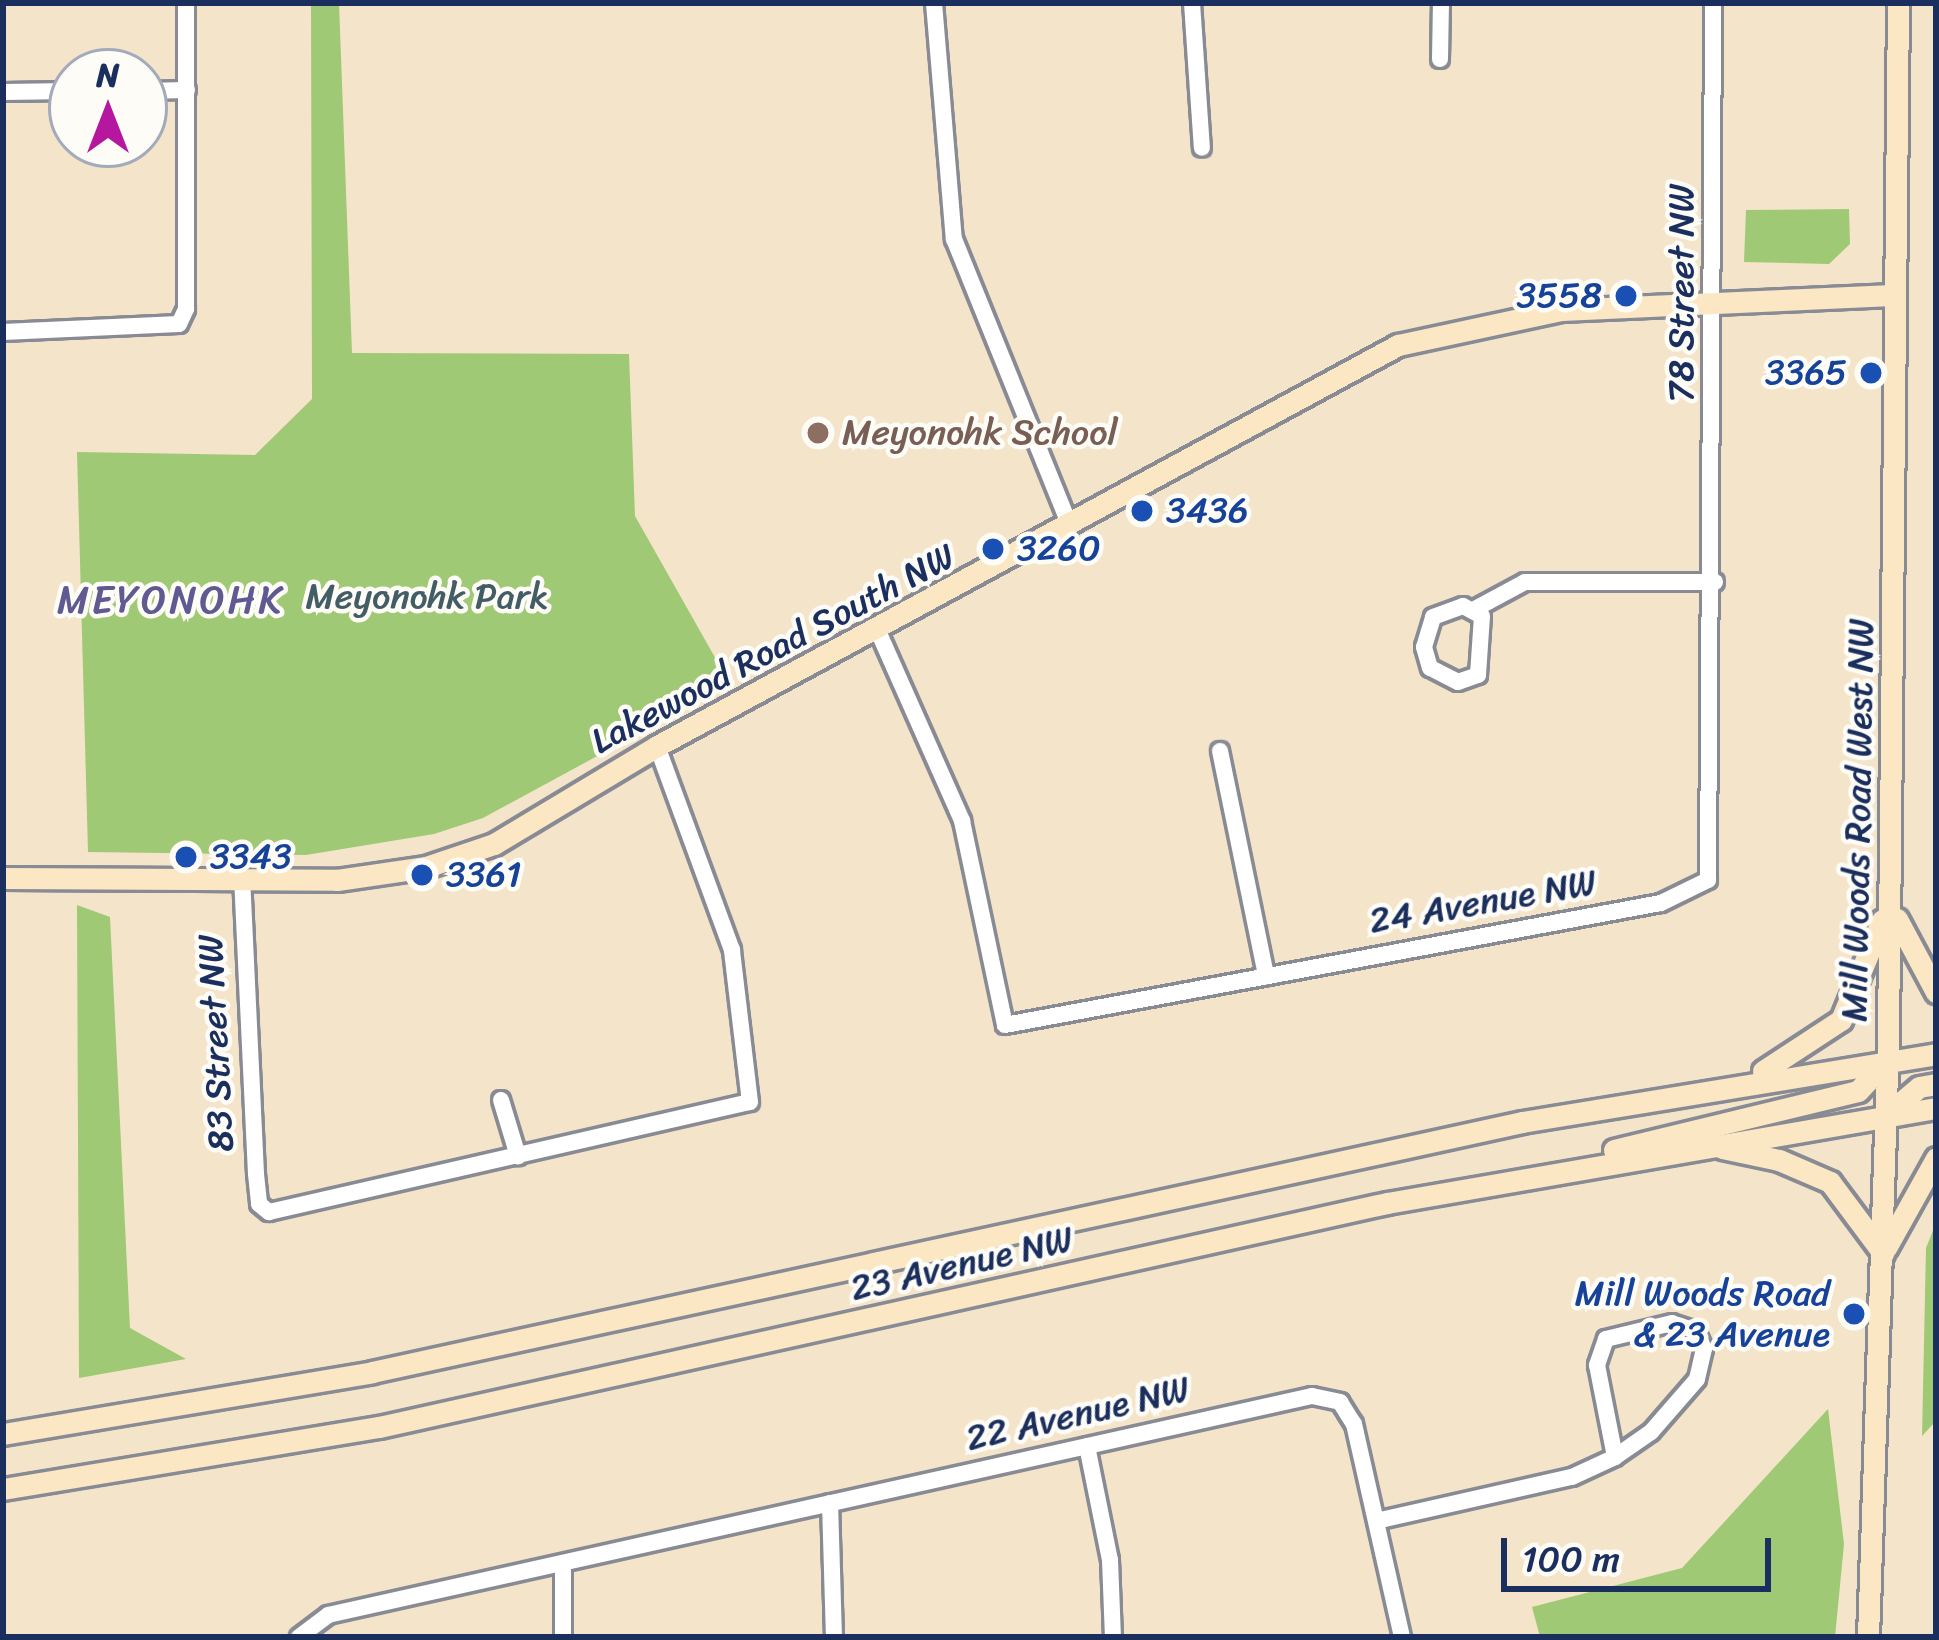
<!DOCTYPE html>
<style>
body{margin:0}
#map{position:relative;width:1939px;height:1640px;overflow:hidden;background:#f4e4ca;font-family:Sriracha,sans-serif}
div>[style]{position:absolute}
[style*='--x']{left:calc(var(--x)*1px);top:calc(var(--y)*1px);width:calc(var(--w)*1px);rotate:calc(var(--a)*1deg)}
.green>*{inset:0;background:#a0c975}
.roads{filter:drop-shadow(3px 0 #888a94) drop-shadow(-3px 0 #888a94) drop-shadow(0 3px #888a94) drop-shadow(0 -3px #888a94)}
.street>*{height:16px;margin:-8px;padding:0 8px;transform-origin:8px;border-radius:8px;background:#fff}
.secondary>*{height:21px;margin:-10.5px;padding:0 10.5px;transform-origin:10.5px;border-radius:10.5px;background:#fbe7c3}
.dots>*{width:33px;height:33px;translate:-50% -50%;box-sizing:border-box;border:6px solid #fdfcf7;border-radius:50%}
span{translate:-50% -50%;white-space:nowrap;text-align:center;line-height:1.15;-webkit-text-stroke:9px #fdfcf7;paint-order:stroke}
.street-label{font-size:36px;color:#1b2f5e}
.transit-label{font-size:36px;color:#164399}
.right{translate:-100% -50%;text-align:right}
.left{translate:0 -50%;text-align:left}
.education-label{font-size:36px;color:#785e54}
.park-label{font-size:36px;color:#435d65}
.neighbourhood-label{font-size:39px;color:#5f5a91;letter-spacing:3px}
.frame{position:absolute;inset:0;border:6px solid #1b2f5e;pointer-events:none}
.north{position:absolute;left:48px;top:48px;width:120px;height:120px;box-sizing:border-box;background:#fdfcf7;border:3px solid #a3aaba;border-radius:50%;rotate:0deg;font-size:33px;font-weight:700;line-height:48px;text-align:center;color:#1b2f5e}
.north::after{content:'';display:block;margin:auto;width:42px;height:54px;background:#b5179e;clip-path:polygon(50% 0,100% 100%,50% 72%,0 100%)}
.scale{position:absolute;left:1501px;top:1538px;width:270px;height:54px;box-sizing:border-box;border:6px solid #1b2f5e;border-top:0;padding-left:15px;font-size:36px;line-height:42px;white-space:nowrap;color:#1b2f5e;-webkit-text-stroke:9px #fdfcf7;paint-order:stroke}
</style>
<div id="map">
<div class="green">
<i style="clip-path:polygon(311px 3px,339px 3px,352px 353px,629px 354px,635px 516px,730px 684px,483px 818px,434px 834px,306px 855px,88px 852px,77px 452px,255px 455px,312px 399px)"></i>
<i style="clip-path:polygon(1849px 209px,1850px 244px,1829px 264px,1744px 262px,1746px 210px)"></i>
<i style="clip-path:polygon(77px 905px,110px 917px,130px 1328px,186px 1359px,79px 1378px)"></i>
<i style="clip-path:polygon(1936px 1223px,1936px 1421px,1922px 1436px,1926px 1248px)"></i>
<i style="clip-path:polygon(1828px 1409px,1844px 1544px,1835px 1637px,1540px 1637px,1532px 1607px,1682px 1568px)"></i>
</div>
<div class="roads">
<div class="street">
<i style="--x:934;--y:3;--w:237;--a:85.2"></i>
<i style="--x:954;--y:239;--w:310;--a:68"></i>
<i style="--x:1192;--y:3;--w:145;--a:86.1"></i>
<i style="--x:1440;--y:59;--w:56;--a:-89"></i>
<i style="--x:144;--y:91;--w:43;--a:-1.3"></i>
<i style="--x:3;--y:92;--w:69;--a:-0.8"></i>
<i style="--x:3;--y:332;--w:176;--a:-2.6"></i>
<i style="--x:179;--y:324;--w:17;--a:-65"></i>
<i style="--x:186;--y:309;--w:306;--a:-90"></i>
<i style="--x:1463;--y:606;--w:21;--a:28"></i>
<i style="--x:1482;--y:616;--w:59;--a:93.9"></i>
<i style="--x:1478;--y:675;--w:21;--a:161"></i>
<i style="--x:1458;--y:682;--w:31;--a:-153"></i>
<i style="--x:1430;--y:668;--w:22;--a:-106"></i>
<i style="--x:1424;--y:647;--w:31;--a:-73"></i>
<i style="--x:1433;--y:617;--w:32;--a:-20"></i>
<i style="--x:1473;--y:610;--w:59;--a:-28.3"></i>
<i style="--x:1525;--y:582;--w:190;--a:0"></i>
<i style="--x:878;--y:631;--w:208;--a:66.1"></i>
<i style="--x:962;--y:821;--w:208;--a:78.1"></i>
<i style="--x:1005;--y:1025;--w:667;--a:-10.54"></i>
<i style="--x:1661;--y:903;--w:52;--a:-26.1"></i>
<i style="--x:1708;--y:880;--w:877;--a:-89.67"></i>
<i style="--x:1220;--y:751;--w:230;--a:78.4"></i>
<i style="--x:242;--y:877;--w:297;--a:87.3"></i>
<i style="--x:256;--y:1174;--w:30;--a:84"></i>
<i style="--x:259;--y:1204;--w:13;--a:39"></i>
<i style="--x:269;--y:1212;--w:493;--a:-12.9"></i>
<i style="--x:750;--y:1102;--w:153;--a:-96.8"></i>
<i style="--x:732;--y:950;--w:217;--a:-110.2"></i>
<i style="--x:501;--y:1100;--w:59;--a:73.1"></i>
<i style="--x:1087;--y:1446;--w:116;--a:78.6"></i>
<i style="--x:1110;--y:1560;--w:77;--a:87.8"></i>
<i style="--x:830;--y:1503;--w:134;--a:88.3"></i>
<i style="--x:1376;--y:1521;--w:201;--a:-12.7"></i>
<i style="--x:1572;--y:1477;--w:47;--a:-24.9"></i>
<i style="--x:1615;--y:1457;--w:44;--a:-34.8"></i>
<i style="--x:1651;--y:1432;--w:70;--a:-49"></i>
<i style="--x:1697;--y:1379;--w:31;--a:-77"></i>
<i style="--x:1704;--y:1349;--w:20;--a:-114"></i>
<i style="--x:1696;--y:1331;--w:25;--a:-162"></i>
<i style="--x:1672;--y:1323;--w:68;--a:166.4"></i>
<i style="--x:1606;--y:1339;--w:28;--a:109"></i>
<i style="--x:1597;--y:1365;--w:94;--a:78.9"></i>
<i style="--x:563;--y:1563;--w:74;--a:90"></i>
<i style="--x:299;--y:1637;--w:36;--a:-37"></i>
<i style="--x:328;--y:1615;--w:1008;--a:-12.55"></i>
<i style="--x:1312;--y:1396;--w:29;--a:12"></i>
<i style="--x:1340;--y:1402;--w:26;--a:58"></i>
<i style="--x:1354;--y:1424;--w:218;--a:77.3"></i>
</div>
<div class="secondary">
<i style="--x:3;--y:878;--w:334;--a:0.3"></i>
<i style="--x:337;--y:880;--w:90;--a:-8.3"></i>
<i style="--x:426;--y:867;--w:72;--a:-18.7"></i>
<i style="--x:494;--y:844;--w:190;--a:-31"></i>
<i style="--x:657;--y:746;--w:843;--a:-28.42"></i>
<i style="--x:1398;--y:345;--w:167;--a:-12.1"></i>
<i style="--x:1561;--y:310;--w:332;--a:-2.6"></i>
<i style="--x:1897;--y:919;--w:83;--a:61.9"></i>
<i style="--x:1763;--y:1071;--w:93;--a:-33.2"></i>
<i style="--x:1841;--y:1020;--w:108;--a:-67.7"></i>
<i style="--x:1886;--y:1115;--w:43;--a:-40.3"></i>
<i style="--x:1919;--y:1087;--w:17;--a:-10"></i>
<i style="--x:1722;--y:1148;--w:58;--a:11.9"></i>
<i style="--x:1779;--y:1160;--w:56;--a:23.3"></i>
<i style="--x:1830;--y:1182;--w:89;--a:53.3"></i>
<i style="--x:1614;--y:1150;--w:251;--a:-13.6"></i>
<i style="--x:1858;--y:1091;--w:41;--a:-47"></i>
<i style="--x:1886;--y:1248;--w:103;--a:-60.9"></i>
<i style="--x:3;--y:1434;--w:374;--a:-9.5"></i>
<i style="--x:372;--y:1372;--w:1177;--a:-12.26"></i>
<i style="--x:1522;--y:1122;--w:420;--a:-9.3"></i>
<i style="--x:3;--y:1489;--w:381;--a:-9.4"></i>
<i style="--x:379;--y:1427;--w:1033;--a:-12.53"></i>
<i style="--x:1387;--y:1203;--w:557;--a:-9.82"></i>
<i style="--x:1868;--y:1637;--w:595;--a:-88.07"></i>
<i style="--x:1888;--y:1042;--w:1039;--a:-89.45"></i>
</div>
</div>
<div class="dots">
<i style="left:1626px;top:296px;background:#1a4fb4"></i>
<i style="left:1871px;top:373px;background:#1a4fb4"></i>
<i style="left:818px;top:433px;background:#8d6e63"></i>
<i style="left:1142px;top:511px;background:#1a4fb4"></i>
<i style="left:993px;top:549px;background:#1a4fb4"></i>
<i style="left:186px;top:857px;background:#1a4fb4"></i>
<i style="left:422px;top:875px;background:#1a4fb4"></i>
<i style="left:1854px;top:1314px;background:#1a4fb4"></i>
</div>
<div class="street-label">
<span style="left:1682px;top:293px;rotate:-90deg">78 Street NW</span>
<span style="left:773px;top:649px;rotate:-28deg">Lakewood Road South NW</span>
<span style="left:1858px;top:820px;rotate:-89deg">Mill Woods Road West NW</span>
<span style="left:1483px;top:902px;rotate:-10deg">24 Avenue NW</span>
<span style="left:216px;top:1043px;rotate:-93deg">83 Street NW</span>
<span style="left:962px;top:1264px;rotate:-13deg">23 Avenue NW</span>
<span style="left:1078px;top:1414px;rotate:-13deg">22 Avenue NW</span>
</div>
<div class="transit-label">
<span class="right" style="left:1602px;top:296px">3558</span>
<span class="right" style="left:1847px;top:373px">3365</span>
<span class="left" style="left:1166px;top:511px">3436</span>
<span class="left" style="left:1017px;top:549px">3260</span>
<span class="left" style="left:210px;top:857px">3343</span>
<span class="left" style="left:446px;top:875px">3361</span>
<span class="right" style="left:1830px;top:1314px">Mill Woods Road<br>&amp; 23 Avenue</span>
</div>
<div class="education-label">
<span class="left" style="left:842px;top:433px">Meyonohk School</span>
</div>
<div class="park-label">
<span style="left:427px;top:597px">Meyonohk Park</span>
</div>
<div class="neighbourhood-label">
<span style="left:171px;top:600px">MEYONOHK</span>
</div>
<div class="frame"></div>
<div class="north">N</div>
<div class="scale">100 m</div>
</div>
